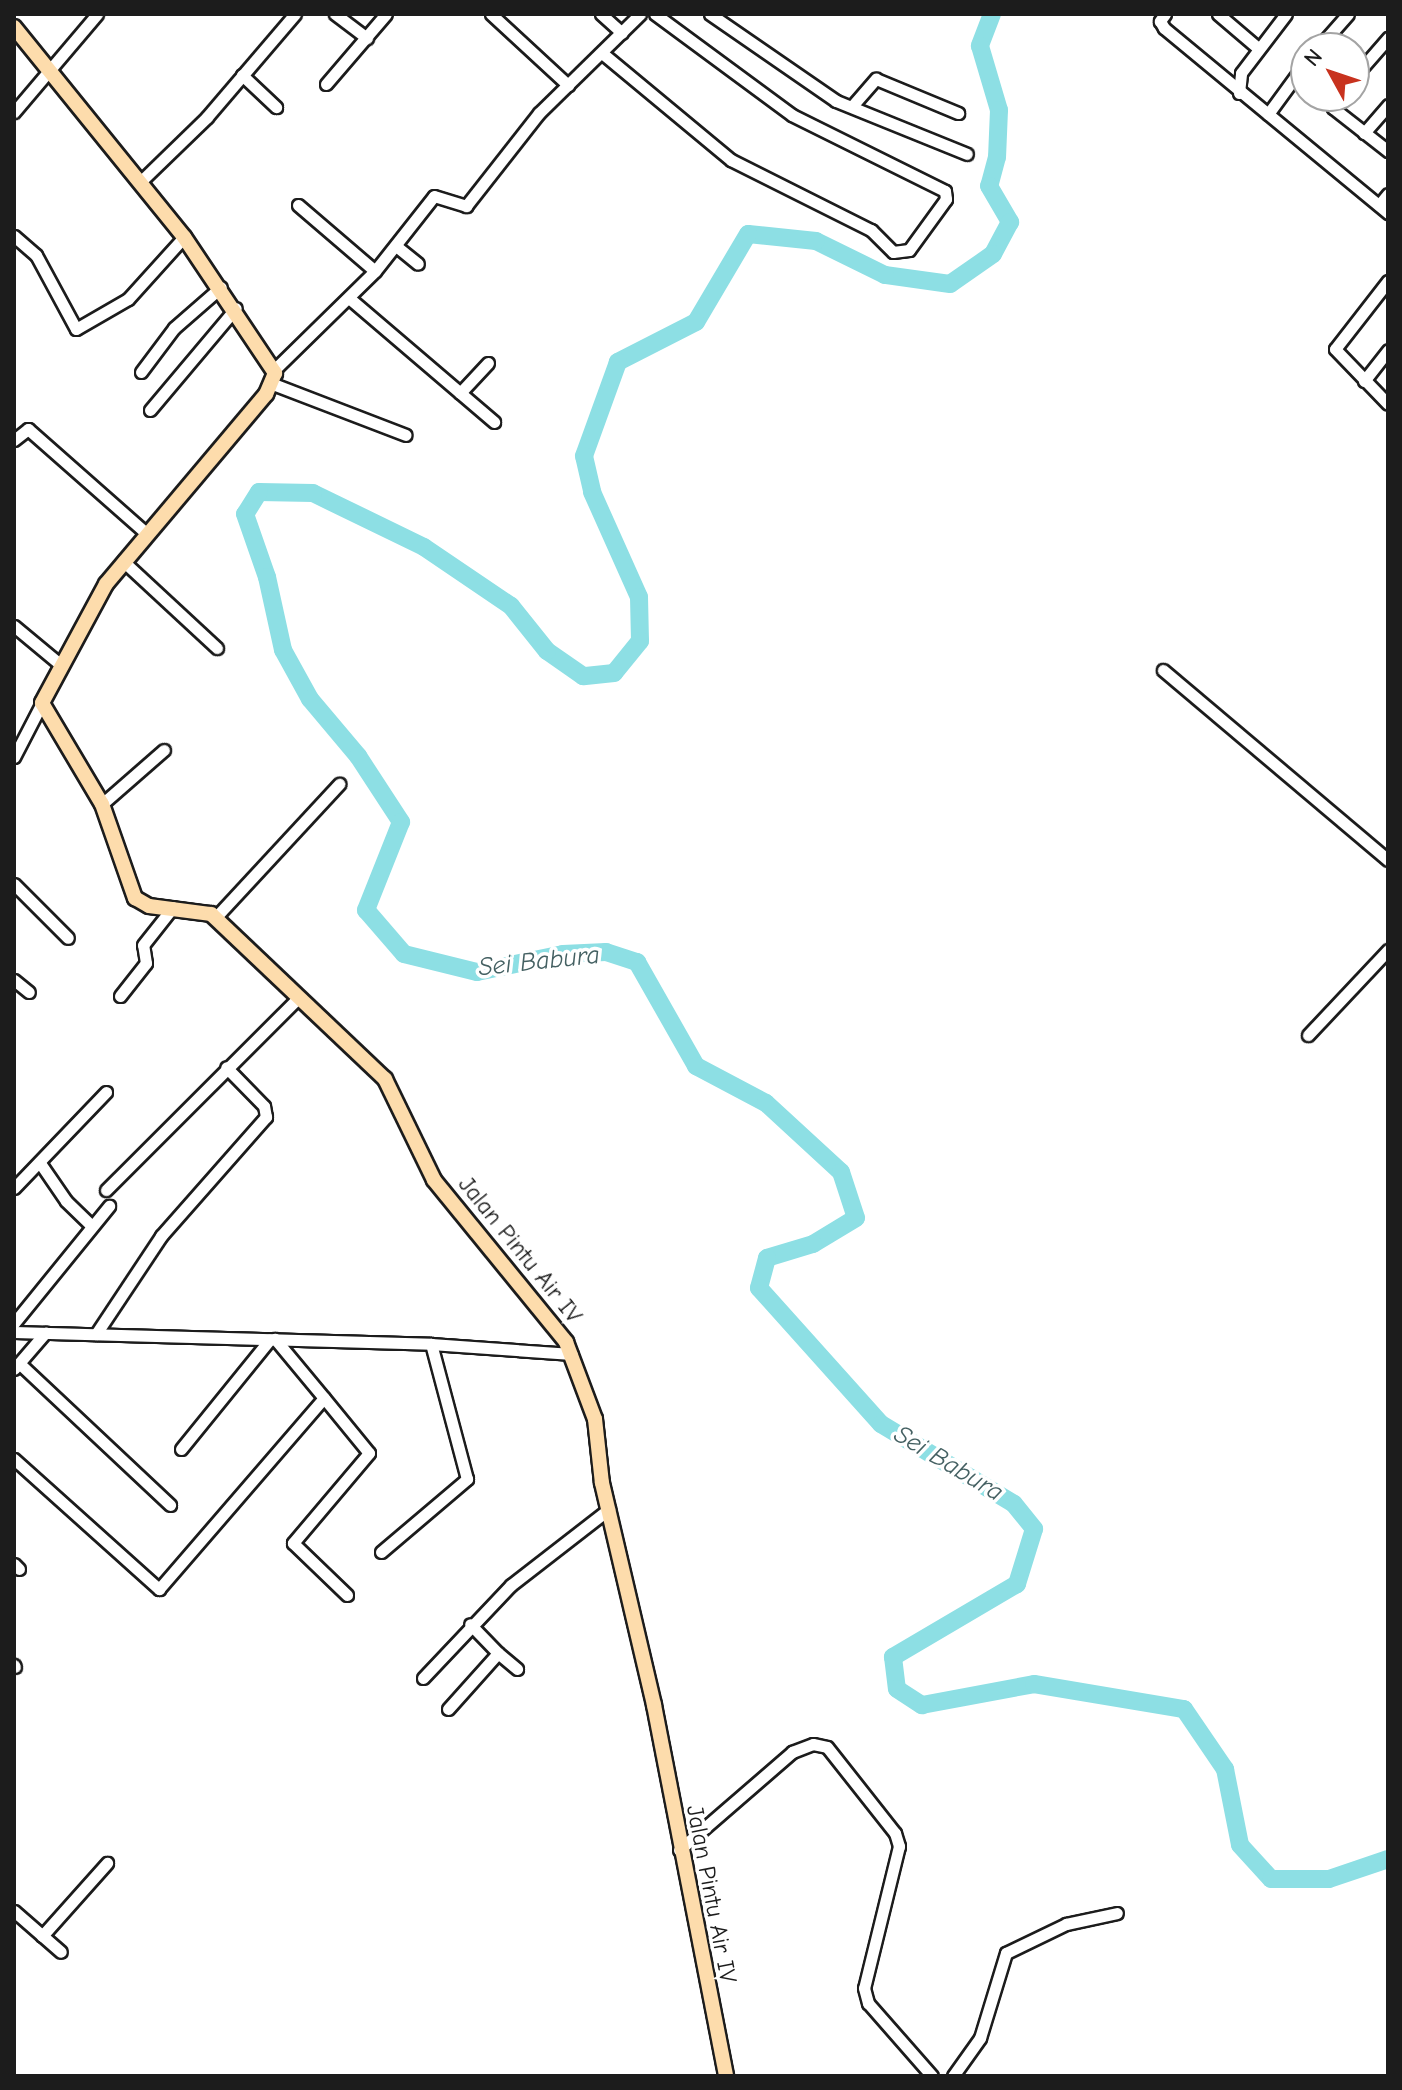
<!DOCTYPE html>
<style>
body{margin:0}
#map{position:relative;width:1402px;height:2090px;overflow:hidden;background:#fff;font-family:"Comic Neue",sans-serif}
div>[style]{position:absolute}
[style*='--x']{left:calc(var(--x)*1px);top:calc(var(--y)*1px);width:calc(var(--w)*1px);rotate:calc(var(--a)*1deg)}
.river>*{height:18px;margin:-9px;padding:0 9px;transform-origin:9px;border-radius:9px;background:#8ddfe4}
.roads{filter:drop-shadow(2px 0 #1c1c1c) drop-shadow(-2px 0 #1c1c1c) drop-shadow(0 2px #1c1c1c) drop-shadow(0 -2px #1c1c1c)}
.minor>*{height:11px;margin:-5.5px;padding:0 5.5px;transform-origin:5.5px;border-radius:5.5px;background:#fff}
.major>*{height:14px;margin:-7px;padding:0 7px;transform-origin:7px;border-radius:7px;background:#fddcac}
span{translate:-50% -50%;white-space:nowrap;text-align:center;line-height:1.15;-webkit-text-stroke:7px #fff;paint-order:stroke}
.street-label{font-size:24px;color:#1c1c1c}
.water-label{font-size:26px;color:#446062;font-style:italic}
.frame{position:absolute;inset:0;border:16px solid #1c1c1c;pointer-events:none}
.north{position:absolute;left:1290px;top:32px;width:80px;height:80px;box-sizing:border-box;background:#fff;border:2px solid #a4a4a4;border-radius:50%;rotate:310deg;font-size:22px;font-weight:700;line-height:32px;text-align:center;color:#1c1c1c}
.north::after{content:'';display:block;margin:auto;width:28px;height:36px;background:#c8321e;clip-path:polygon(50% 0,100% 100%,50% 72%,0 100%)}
</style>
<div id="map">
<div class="river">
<i style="--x:992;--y:14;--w:34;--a:111"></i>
<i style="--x:980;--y:46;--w:67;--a:73.5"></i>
<i style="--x:999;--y:110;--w:47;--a:92.4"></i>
<i style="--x:997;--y:157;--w:30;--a:105"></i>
<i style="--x:989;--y:186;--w:42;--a:59.7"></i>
<i style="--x:1010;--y:222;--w:36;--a:118"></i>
<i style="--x:993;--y:254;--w:52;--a:145.1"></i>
<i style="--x:950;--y:284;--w:66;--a:-172.1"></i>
<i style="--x:885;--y:275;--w:77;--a:-153.8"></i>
<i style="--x:816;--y:241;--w:68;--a:-174.1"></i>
<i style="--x:748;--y:234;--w:102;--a:120.6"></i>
<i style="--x:696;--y:322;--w:88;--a:152.9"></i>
<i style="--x:618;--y:362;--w:100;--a:109.9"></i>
<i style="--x:584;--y:456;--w:37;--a:77"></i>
<i style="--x:592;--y:492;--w:115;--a:65.9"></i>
<i style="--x:639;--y:597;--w:44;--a:88.7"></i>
<i style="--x:640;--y:641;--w:41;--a:129.1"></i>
<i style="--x:614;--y:673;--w:31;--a:174"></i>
<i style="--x:583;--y:676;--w:44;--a:-145.2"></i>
<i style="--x:547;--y:651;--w:58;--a:-128.7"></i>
<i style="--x:511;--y:606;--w:105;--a:-145.9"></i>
<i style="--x:424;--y:547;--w:123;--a:-154.1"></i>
<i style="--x:313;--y:493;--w:54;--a:-178.9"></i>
<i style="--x:259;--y:492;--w:26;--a:122"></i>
<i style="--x:245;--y:514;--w:67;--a:70.8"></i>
<i style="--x:267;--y:577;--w:75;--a:77.6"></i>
<i style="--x:283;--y:650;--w:56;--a:61.1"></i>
<i style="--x:310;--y:699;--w:75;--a:49.9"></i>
<i style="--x:358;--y:756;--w:79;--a:56.9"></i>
<i style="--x:401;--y:822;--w:95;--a:111.7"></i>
<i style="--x:366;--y:910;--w:58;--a:49.2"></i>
<i style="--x:404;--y:954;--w:75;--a:13.9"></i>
<i style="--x:477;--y:972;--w:88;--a:-11.8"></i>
<i style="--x:563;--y:954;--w:43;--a:-2.7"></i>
<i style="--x:606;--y:952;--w:33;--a:18"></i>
<i style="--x:637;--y:962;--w:120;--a:60.4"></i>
<i style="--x:696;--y:1066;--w:79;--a:27.9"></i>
<i style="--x:766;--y:1103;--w:102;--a:42.6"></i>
<i style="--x:841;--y:1172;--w:48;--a:71.9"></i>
<i style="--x:856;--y:1218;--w:50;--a:148.8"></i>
<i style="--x:813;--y:1244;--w:48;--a:163.1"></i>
<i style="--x:767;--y:1258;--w:31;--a:105"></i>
<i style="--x:759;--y:1288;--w:183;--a:48.1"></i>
<i style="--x:881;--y:1424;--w:155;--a:31"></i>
<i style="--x:1014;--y:1504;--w:32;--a:51"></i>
<i style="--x:1034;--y:1529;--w:58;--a:107.2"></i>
<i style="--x:1017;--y:1584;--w:144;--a:149.5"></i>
<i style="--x:893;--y:1657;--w:32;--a:83"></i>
<i style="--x:897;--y:1689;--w:30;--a:33"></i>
<i style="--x:922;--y:1705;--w:114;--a:-10.6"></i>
<i style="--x:1034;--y:1684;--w:152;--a:9.5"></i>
<i style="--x:1184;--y:1709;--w:73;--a:55.7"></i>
<i style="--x:1225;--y:1769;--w:77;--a:78.8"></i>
<i style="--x:1240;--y:1845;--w:46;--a:47.6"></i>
<i style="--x:1271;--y:1879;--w:58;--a:0"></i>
<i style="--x:1329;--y:1879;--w:62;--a:-18.7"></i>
</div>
<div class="roads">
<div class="minor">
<i style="--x:335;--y:14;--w:40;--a:37"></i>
<i style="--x:491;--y:14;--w:105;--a:42.7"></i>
<i style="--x:601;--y:14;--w:28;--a:42"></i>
<i style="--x:710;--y:14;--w:153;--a:34.6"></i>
<i style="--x:836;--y:101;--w:141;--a:22"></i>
<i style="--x:1165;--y:14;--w:9;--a:126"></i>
<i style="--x:1160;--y:21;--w:8;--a:60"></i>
<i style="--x:1164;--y:28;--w:135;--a:39.6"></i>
<i style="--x:1218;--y:14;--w:52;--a:40.4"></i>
<i style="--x:1318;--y:48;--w:45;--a:-48.6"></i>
<i style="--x:602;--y:53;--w:168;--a:39.7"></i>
<i style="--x:731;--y:160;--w:157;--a:26.6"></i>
<i style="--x:871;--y:230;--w:31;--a:45"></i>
<i style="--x:893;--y:252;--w:16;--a:-7"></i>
<i style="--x:909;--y:250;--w:63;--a:-54"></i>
<i style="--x:946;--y:199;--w:8;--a:-97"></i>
<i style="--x:945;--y:191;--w:171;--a:-153.6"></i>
<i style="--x:792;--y:115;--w:170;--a:-143.6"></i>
<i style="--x:1306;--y:62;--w:64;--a:126.2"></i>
<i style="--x:1268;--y:114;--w:156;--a:39.5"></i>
<i style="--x:242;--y:75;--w:47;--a:43.3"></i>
<i style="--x:1354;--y:77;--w:52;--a:-48.9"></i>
<i style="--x:326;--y:84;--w:92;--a:-49.4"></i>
<i style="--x:1239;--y:93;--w:20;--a:-84"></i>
<i style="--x:1241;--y:73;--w:74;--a:-52.7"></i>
<i style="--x:1338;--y:96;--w:13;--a:113"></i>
<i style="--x:1333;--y:108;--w:70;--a:38"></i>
<i style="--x:853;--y:105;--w:35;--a:-49"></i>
<i style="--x:876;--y:79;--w:89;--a:22.5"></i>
<i style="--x:14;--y:112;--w:128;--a:-49.7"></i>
<i style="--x:1364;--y:133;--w:37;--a:-49"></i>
<i style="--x:140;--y:182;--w:93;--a:-44.1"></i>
<i style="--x:207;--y:117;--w:135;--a:-49.5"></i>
<i style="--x:298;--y:205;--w:101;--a:40.6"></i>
<i style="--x:1379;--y:205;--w:14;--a:-51"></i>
<i style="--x:14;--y:236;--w:29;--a:41"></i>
<i style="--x:36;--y:255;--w:84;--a:61.6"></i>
<i style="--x:76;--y:329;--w:60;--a:-30"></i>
<i style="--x:128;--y:299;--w:84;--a:-47.9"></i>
<i style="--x:396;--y:246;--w:28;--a:39"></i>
<i style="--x:1388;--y:281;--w:86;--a:127.9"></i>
<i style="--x:1335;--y:349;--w:76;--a:46.1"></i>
<i style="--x:349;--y:298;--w:191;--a:40.5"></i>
<i style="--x:275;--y:369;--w:140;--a:-44.4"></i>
<i style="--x:375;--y:271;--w:95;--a:-51.8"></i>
<i style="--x:434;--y:196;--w:34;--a:17"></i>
<i style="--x:466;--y:206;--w:118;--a:-51.9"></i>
<i style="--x:539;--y:113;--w:141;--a:-44.4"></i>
<i style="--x:141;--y:372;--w:55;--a:-53.1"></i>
<i style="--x:174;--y:328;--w:62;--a:-41.1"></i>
<i style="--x:1364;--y:381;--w:39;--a:-52"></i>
<i style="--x:273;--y:384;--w:142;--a:21"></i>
<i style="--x:460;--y:393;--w:41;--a:-47"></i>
<i style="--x:150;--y:410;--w:133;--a:-49.9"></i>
<i style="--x:14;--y:440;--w:18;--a:-38"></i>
<i style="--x:28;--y:429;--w:157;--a:41.4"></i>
<i style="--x:123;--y:561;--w:128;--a:42.8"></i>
<i style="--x:14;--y:626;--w:61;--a:39.7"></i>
<i style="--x:1163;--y:670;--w:294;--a:40.2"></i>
<i style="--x:14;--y:757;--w:61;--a:-62.6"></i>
<i style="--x:102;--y:804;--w:82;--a:-41.1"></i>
<i style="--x:14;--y:884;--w:76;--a:45"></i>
<i style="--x:215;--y:918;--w:183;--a:-47.2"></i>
<i style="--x:14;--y:980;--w:19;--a:39"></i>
<i style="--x:120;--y:996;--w:42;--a:-51.8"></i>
<i style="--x:146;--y:963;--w:18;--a:-99"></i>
<i style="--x:143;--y:945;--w:48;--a:-51.7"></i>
<i style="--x:1308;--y:1035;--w:117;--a:-46.7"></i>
<i style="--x:40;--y:1163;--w:46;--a:55.6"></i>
<i style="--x:66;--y:1201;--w:33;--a:44"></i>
<i style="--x:14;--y:1188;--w:133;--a:-46.2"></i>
<i style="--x:106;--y:1190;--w:273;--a:-45"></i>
<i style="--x:14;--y:1323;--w:151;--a:-50.9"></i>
<i style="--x:14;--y:1332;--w:417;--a:1.6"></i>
<i style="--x:431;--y:1344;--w:141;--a:4.1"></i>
<i style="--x:96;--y:1334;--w:118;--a:-56.4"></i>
<i style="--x:161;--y:1236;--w:159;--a:-48.6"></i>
<i style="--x:266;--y:1117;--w:11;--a:-100"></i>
<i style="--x:264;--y:1106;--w:54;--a:-134.3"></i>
<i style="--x:20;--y:1364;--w:206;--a:43.2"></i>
<i style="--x:14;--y:1369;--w:48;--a:-49.3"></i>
<i style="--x:324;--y:1398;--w:71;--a:50.7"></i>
<i style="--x:369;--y:1453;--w:118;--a:130.2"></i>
<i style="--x:293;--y:1543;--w:75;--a:43.9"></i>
<i style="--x:181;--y:1449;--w:141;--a:-51"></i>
<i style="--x:14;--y:1459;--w:195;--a:41.9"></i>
<i style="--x:159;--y:1589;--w:252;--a:-49.2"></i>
<i style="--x:324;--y:1398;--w:77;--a:-129.7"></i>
<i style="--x:381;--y:1552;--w:113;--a:-40.3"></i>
<i style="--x:467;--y:1479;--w:140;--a:-104.9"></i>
<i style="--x:14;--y:1564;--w:7;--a:45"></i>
<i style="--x:498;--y:1653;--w:25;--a:40"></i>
<i style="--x:14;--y:1665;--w:2;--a:63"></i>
<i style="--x:423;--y:1678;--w:128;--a:-46.6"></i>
<i style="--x:511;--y:1585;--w:124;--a:-37.8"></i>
<i style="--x:448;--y:1709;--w:75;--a:-48.2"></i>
<i style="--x:498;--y:1653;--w:40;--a:-134"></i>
<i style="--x:679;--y:1850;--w:150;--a:-40.9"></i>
<i style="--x:792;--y:1752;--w:22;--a:-21"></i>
<i style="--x:813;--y:1744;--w:14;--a:12"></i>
<i style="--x:827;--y:1747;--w:110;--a:51.7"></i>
<i style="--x:895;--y:1833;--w:14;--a:73"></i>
<i style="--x:899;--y:1846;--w:146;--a:103.8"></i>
<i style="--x:864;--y:1988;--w:16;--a:75"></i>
<i style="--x:868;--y:2003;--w:97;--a:48.8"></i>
<i style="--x:14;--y:1911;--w:62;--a:41.1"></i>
<i style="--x:42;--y:1936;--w:98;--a:-48.3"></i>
<i style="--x:953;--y:2076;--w:47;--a:-54.6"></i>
<i style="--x:980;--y:2038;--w:89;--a:-73"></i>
<i style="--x:1006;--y:1953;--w:67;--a:-25.8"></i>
<i style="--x:1066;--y:1924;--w:52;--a:-12.2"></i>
</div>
<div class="major">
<i style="--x:14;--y:27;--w:270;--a:51"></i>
<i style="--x:184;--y:237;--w:164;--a:56.2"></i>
<i style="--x:275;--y:373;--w:23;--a:113"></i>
<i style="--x:266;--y:394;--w:248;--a:130.1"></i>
<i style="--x:106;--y:584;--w:135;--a:118.3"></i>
<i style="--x:42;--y:703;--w:117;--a:59.3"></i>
<i style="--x:102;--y:804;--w:100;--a:70.7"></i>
<i style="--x:135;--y:898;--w:16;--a:30"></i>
<i style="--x:149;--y:906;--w:63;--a:7.4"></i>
<i style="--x:211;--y:914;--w:240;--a:43.5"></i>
<i style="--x:385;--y:1079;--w:112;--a:64.1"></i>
<i style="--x:434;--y:1180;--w:209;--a:50.8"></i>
<i style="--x:566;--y:1342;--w:82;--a:69.4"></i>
<i style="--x:595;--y:1419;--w:64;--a:83.8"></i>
<i style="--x:602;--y:1483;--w:228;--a:76.8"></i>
<i style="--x:654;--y:1705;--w:378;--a:79"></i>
</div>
</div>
<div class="street-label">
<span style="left:520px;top:1250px;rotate:51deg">Jalan Pintu Air IV</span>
<span style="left:711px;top:1894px;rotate:79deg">Jalan Pintu Air IV</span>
</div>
<div class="water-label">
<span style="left:539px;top:962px;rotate:-6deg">Sei Babura</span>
<span style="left:948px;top:1464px;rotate:31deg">Sei Babura</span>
</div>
<div class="frame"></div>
<div class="north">N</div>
</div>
